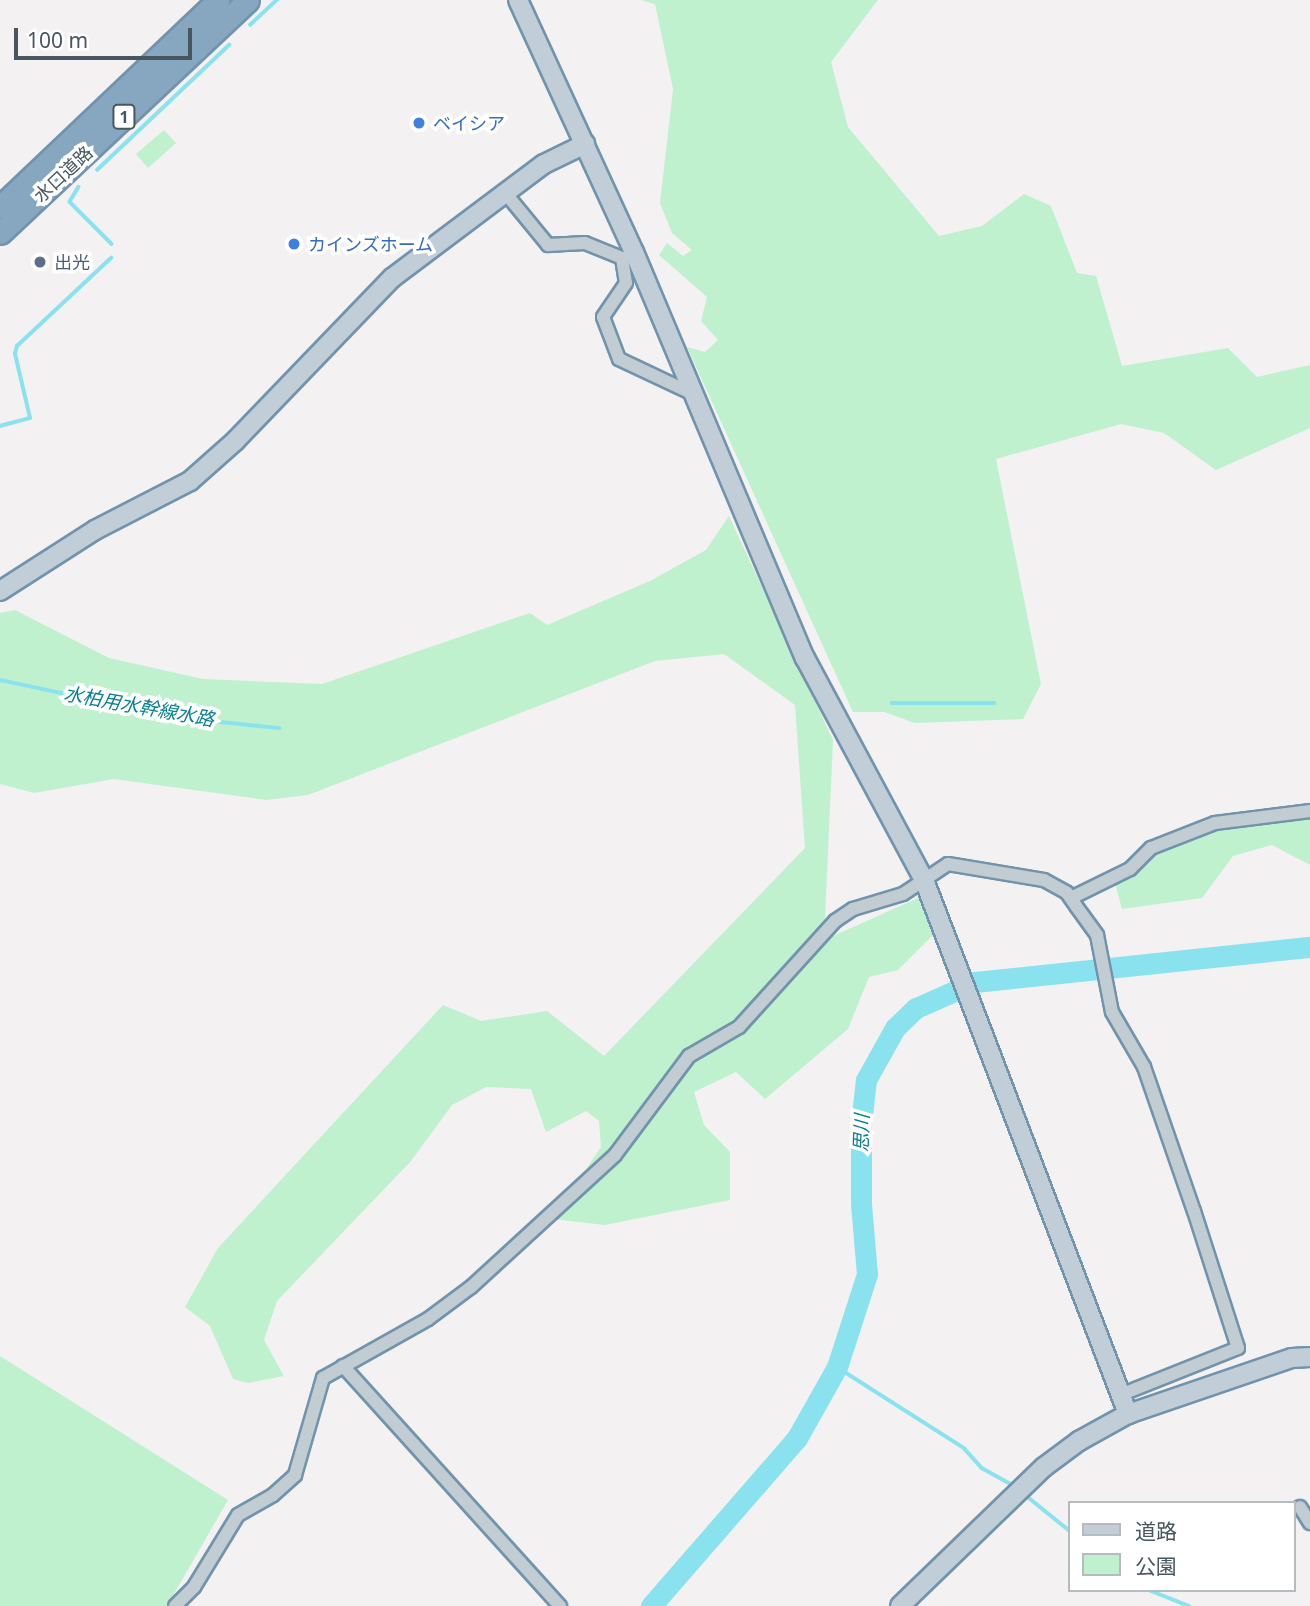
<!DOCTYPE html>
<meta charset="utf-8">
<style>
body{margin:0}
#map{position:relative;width:1310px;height:1606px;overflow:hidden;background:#f3f1f1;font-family:"Noto Sans","Noto Sans JP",sans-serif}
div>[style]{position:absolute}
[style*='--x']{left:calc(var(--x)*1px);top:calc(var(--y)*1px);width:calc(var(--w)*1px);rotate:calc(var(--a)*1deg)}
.green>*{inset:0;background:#bff1ce}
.stream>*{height:3.5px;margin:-1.75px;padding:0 1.75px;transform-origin:1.75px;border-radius:1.75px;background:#8be2ef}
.river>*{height:21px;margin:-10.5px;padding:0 10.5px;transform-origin:10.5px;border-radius:10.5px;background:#8be2ef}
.roads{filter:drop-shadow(2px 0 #7293ac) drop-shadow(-2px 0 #7293ac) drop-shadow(0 2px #7293ac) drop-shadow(0 -2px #7293ac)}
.street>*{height:12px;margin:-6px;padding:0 6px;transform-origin:6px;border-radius:6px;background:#c1ccd3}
.secondary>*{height:18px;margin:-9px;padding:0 9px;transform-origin:9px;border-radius:9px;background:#c1ced8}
.highway>*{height:21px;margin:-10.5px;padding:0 10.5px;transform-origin:10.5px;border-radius:10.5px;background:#87a7c0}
.dots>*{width:19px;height:19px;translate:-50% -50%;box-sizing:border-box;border:4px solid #fff;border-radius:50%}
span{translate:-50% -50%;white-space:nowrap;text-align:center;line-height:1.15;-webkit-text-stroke:7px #fff;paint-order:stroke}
.shield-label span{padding:2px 5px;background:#fff;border:2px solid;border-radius:5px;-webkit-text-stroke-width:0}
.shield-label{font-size:16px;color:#48565f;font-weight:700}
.shop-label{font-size:18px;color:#366cbe}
.left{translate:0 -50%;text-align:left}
.street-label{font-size:18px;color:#48565f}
.service-label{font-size:18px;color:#4e5e75}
.water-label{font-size:19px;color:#0a7f91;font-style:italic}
.legend{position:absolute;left:1068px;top:1501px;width:228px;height:91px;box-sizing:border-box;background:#fff;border:2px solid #b6bbbf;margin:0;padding:9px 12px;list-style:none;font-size:21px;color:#48565f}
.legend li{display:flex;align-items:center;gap:14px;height:35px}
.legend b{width:35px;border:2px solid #b6bbbf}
.scale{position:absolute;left:14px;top:28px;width:178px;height:32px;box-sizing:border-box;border:4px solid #48565f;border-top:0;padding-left:9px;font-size:21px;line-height:24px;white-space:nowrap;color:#48565f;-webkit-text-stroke:5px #fff;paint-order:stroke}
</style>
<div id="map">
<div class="green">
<i style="clip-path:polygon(641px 0,878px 0,831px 62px,848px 127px,939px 236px,982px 226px,1024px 194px,1051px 206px,1077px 273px,1096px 276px,1122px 366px,1228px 348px,1257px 377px,1310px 365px,1310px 428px,1216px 470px,1164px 433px,1121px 424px,996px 459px,1041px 684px,1023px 719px,915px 723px,884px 712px,853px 712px,687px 347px,705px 352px,718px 340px,701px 321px,707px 297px,659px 255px,667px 243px,683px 256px,692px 250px,672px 233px,660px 203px,673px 89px,655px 4px)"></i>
<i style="clip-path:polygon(164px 130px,176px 143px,148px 168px,136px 154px)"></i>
<i style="clip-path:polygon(729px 516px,833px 740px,824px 940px,918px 898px,933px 935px,898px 970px,869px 977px,848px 1029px,765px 1099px,736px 1072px,694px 1092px,704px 1125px,730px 1152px,730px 1200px,605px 1225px,552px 1219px,601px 1147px,599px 1121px,586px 1111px,546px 1132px,531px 1089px,486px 1087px,452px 1105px,411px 1161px,277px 1301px,264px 1340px,284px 1376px,248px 1383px,233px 1379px,210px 1326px,185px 1307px,218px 1248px,443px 1005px,481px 1021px,547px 1011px,604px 1056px,805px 848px,795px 705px,724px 654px,655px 661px,308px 795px,266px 800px,114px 779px,34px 793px,0 784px,0 613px,15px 610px,109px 658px,203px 679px,322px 684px,530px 613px,547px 625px,650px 581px,706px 550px)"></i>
<i style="clip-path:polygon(1310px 814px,1310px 865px,1272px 845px,1233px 856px,1202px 898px,1122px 909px,1115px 883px,1157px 854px,1222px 827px,1282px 821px)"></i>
<i style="clip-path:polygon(0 1356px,228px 1500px,167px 1606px,0 1606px)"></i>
</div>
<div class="stream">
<i style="--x:250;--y:25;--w:37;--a:-43"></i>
<i style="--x:97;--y:170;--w:182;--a:-43.4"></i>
<i style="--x:79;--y:187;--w:17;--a:121"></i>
<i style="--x:70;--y:202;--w:59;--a:45"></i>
<i style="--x:0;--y:426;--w:31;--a:-15"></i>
<i style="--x:30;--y:418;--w:66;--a:-103.2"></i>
<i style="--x:15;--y:354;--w:8;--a:-76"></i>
<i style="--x:17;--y:346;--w:129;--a:-43.1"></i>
<i style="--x:0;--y:680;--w:178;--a:12"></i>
<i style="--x:174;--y:717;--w:106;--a:6"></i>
<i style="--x:892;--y:703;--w:102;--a:0"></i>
<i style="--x:837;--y:1367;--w:151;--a:32.5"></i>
<i style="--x:964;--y:1448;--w:27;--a:48"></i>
<i style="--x:982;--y:1468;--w:37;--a:29"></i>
<i style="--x:1023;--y:1493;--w:60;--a:39"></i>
<i style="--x:1149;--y:1590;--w:43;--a:21.8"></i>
</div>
<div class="river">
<i style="--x:651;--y:1606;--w:223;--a:-49"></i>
<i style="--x:797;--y:1438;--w:81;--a:-60.6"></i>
<i style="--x:837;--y:1367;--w:98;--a:-72.1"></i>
<i style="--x:867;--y:1274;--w:70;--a:-94.9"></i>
<i style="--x:861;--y:1204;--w:81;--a:-90"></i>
<i style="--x:861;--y:1123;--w:43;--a:-83.4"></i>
<i style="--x:866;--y:1080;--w:60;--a:-60.9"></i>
<i style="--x:895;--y:1028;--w:29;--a:-44"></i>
<i style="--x:916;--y:1008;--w:64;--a:-23.8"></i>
<i style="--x:975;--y:982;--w:337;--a:-6"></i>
</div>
<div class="roads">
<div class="street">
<i style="--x:507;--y:195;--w:65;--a:50.6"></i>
<i style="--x:548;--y:245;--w:37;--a:-3"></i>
<i style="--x:585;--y:243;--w:40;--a:22"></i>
<i style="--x:622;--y:258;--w:25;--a:81"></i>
<i style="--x:626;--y:283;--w:41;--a:124.1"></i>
<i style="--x:603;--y:317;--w:45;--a:69.1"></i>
<i style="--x:619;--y:359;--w:80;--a:25.3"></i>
<i style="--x:1071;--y:898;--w:66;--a:-26.2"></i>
<i style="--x:1130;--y:869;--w:30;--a:-45"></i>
<i style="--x:1151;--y:848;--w:69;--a:-21.3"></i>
<i style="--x:1215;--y:823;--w:96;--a:-7.2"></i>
<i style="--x:343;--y:1366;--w:324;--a:47.9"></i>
<i style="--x:1300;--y:1507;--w:19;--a:58"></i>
<i style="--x:175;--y:1606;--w:27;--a:-45"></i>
<i style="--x:194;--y:1587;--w:84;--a:-58.6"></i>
<i style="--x:238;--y:1515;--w:40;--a:-29.7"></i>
<i style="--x:273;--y:1495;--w:30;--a:-42"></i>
<i style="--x:295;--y:1475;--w:101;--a:-73.9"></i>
<i style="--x:323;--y:1378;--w:120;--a:-29.3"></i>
<i style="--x:428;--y:1319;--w:54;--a:-36.7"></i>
<i style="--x:471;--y:1287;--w:195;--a:-42.5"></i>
<i style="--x:615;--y:1155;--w:124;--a:-53.2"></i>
<i style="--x:689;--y:1056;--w:58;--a:-30.1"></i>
<i style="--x:739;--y:1027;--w:143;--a:-47.8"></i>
<i style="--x:835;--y:921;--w:22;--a:-34"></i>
<i style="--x:853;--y:909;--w:52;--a:-16.7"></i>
<i style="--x:903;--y:894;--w:54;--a:-33.7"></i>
<i style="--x:948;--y:864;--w:97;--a:9.5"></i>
<i style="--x:1044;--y:880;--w:26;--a:29"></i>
<i style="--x:1067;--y:893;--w:16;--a:55"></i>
<i style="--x:1076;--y:906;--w:36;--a:54"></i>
<i style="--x:1097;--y:935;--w:78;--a:79"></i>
<i style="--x:1112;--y:1012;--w:64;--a:59.8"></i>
<i style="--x:1144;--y:1067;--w:152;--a:70.9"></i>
<i style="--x:1194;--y:1211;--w:144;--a:72.2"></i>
<i style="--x:1238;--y:1348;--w:127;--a:158.3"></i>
</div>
<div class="secondary">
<i style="--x:518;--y:0;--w:277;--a:65.3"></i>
<i style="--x:634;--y:252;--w:441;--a:67.2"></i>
<i style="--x:805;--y:658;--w:252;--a:61.8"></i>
<i style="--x:924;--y:880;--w:572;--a:69.09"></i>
<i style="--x:0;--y:591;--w:113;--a:-32.7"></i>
<i style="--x:95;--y:530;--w:107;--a:-27.3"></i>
<i style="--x:190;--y:481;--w:60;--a:-41.6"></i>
<i style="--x:235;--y:441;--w:226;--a:-46.1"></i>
<i style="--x:392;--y:278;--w:190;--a:-36.9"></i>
<i style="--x:544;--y:164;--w:46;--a:-26"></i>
<i style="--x:900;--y:1606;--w:200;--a:-44"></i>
<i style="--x:1044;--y:1467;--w:44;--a:-36.6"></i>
<i style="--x:1079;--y:1441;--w:56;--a:-28.9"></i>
<i style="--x:1128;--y:1414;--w:173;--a:-18.9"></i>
<i style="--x:1292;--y:1358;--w:18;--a:-3"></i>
</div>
<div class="highway">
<i style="--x:0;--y:207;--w:301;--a:-43.5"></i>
<i style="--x:0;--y:233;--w:340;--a:-43.2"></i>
</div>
</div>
<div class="dots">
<i style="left:419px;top:123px;background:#3f7fe0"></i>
<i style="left:294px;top:244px;background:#3f7fe0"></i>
<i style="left:40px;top:262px;background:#5c6f8a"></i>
</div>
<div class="shield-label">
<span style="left:124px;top:117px">1</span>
</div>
<div class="shop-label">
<span class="left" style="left:433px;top:123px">ベイシア</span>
<span class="left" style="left:308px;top:244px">カインズホーム</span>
</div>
<div class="street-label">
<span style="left:63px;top:174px;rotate:-43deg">水口道路</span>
</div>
<div class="service-label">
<span class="left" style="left:54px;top:262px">出光</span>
</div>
<div class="water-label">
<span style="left:139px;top:707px;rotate:10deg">水柏用水幹線水路</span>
<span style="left:862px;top:1133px;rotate:-88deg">思川</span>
</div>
<ul class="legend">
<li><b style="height:9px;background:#c1ced8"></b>道路</li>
<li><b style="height:19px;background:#bff1ce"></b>公園</li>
</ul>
<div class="scale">100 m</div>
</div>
